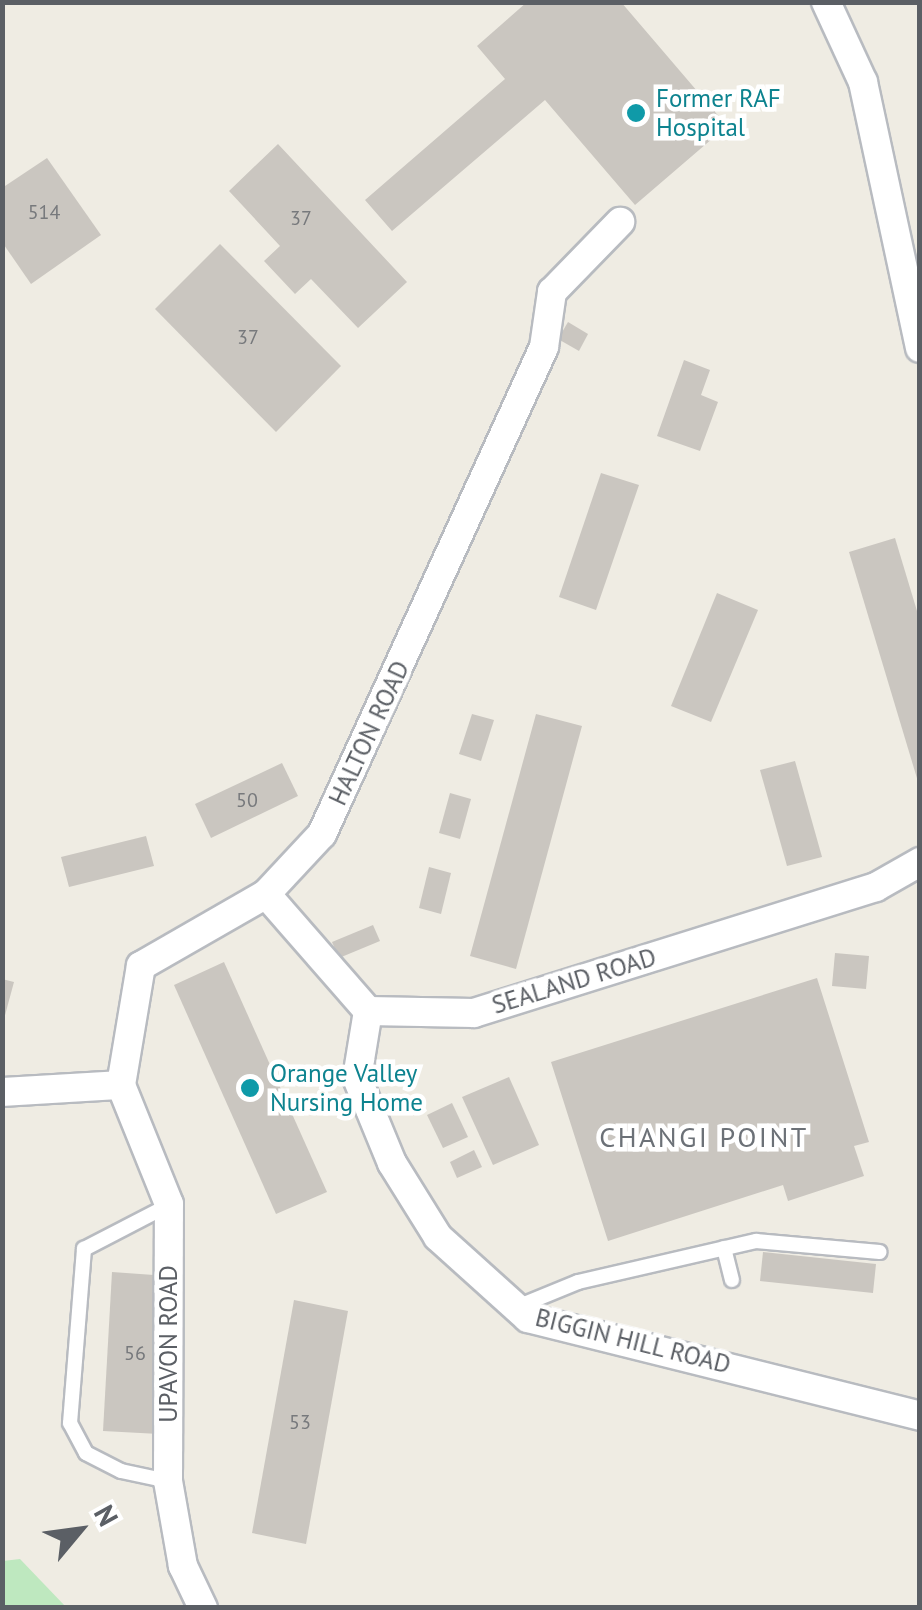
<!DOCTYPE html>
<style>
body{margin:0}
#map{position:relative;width:922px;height:1610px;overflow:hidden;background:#efece3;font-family:"PT Sans",sans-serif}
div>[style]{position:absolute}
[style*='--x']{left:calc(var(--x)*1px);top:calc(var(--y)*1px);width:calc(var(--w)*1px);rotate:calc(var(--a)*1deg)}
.green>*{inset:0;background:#bee8bf}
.building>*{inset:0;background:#cac6c0}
.roads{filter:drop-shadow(2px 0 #b8bbc0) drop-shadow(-2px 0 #b8bbc0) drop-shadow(0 2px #b8bbc0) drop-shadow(0 -2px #b8bbc0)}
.lane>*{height:14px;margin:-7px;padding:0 7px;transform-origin:7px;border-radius:7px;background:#fff}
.street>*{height:28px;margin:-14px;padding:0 14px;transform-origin:14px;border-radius:14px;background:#fff}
.dots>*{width:28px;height:28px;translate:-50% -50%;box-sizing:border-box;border:5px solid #fff;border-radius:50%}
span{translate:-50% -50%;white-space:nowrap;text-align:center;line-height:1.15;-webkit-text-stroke:9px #fff;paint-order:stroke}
.number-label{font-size:20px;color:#77797c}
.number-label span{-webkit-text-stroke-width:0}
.culture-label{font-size:25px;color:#0d838f}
.left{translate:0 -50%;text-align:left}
.street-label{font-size:25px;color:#5b5f65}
.neighbourhood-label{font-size:28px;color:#6c7177;letter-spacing:2.5px}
.frame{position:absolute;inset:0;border:5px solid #5b5f65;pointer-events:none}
.north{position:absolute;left:30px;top:1480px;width:100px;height:100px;-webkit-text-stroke:8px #fff;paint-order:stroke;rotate:61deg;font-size:28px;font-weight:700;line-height:40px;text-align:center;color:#5b5f65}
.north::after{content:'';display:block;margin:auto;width:35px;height:45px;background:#5b5f65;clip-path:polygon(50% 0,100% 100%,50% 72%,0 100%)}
</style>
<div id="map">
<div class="green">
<i style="clip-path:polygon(20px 1559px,66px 1607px,3px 1607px,3px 1561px)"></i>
</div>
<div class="building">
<i style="clip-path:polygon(527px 2px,621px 2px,727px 126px,635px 205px,545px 100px,392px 231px,365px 200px,505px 79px,477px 46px)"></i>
<i style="clip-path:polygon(278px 144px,407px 282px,358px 328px,311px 279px,295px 294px,264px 261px,280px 246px,229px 191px)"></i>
<i style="clip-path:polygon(47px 158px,101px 235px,31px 284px,2px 242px,2px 188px)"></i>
<i style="clip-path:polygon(220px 244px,341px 366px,276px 432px,155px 309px)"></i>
<i style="clip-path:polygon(568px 322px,588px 334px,579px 351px,558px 339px)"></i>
<i style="clip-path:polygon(684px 360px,710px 370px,701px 395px,718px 402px,700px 451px,657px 436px)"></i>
<i style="clip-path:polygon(601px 473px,639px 485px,596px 610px,559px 597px)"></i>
<i style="clip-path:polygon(895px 538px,920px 621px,919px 785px,849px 552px)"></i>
<i style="clip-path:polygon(717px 593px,758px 610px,711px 722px,671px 706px)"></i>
<i style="clip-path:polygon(472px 714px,494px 720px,481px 761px,459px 754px)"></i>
<i style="clip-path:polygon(536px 714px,582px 726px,516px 969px,470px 956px)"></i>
<i style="clip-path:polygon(795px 761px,822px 857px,787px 866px,760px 770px)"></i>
<i style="clip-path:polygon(282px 763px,298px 796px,211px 838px,195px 804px)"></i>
<i style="clip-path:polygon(450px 793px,471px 799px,460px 839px,439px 833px)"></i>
<i style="clip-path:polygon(146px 836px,154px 866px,69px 887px,61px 857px)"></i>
<i style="clip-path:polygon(429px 867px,451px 873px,441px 914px,419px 908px)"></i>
<i style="clip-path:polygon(373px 925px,380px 941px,339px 958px,332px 942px)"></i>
<i style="clip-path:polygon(835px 953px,869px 956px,866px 989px,832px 986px)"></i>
<i style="clip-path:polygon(224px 962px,327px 1192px,276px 1214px,174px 985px)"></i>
<i style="clip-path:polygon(817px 978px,869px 1142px,854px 1146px,864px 1176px,788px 1201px,783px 1185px,608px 1241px,551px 1062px)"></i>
<i style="clip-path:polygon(2px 979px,14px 982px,4px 1019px,2px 1019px)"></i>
<i style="clip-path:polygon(509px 1077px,539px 1145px,493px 1165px,462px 1097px)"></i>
<i style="clip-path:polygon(452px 1103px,468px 1137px,443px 1148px,427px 1115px)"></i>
<i style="clip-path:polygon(474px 1150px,482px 1167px,457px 1178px,450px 1162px)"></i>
<i style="clip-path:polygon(763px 1252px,876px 1264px,873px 1293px,760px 1281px)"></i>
<i style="clip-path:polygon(112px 1272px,168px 1276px,159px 1434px,103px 1431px)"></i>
<i style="clip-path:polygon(294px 1300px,348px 1311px,306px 1544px,252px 1533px)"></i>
</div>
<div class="roads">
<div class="lane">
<i style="--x:724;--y:1248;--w:33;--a:76"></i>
<i style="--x:517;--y:1307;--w:66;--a:-22.3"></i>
<i style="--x:578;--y:1282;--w:183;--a:-13"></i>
<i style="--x:756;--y:1241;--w:124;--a:5.1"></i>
<i style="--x:168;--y:1481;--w:48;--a:-168"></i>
<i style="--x:121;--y:1471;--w:39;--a:-153"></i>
<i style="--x:86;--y:1453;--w:34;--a:-118"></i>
<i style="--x:70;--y:1423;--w:175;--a:-85.4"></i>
<i style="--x:84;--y:1249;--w:96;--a:-27.4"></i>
</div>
<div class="street">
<i style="--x:826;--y:2;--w:88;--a:65.2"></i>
<i style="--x:863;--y:82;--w:272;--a:77.9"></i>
<i style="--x:266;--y:894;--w:155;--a:48.9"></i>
<i style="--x:368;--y:1011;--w:106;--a:1.1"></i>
<i style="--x:474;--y:1013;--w:421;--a:-17.4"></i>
<i style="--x:876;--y:887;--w:51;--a:-29.6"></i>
<i style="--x:368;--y:1011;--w:68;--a:99.3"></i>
<i style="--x:357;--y:1078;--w:92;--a:67.6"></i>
<i style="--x:392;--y:1163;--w:87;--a:58.1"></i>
<i style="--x:438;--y:1237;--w:121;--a:42"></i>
<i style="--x:528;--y:1318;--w:404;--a:14"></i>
<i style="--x:2;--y:1092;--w:119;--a:-3.4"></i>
<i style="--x:203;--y:1608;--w:47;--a:-115.5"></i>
<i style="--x:183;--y:1566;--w:86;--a:-100"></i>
<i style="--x:168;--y:1481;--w:277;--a:-89.8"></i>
<i style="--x:169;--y:1204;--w:128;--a:-112"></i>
<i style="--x:121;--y:1085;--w:121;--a:-80.5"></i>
<i style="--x:141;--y:966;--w:144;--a:-29.9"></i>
<i style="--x:266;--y:894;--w:82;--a:-47"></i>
<i style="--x:322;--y:834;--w:535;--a:-65.49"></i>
<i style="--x:544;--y:347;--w:56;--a:-81.7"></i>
<i style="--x:552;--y:292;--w:98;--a:-45.8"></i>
</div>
</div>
<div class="dots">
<i style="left:636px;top:113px;background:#0f9aa8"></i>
<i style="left:250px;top:1088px;background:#0f9aa8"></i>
</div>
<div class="number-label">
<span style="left:44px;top:212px">514</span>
<span style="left:301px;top:218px">37</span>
<span style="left:248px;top:337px">37</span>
<span style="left:247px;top:800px">50</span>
<span style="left:135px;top:1353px">56</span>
<span style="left:300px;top:1422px">53</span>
</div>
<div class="culture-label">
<span class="left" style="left:656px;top:113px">Former RAF<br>Hospital</span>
<span class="left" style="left:270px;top:1088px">Orange Valley<br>Nursing Home</span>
</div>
<div class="street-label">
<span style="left:369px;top:733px;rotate:-65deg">HALTON ROAD</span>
<span style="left:574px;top:981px;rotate:-17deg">SEALAND ROAD</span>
<span style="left:633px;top:1341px;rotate:14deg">BIGGIN HILL ROAD</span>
<span style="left:168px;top:1344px;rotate:-90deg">UPAVON ROAD</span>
</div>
<div class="neighbourhood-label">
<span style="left:704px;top:1137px">CHANGI POINT</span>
</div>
<div class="frame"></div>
<div class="north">N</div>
</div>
